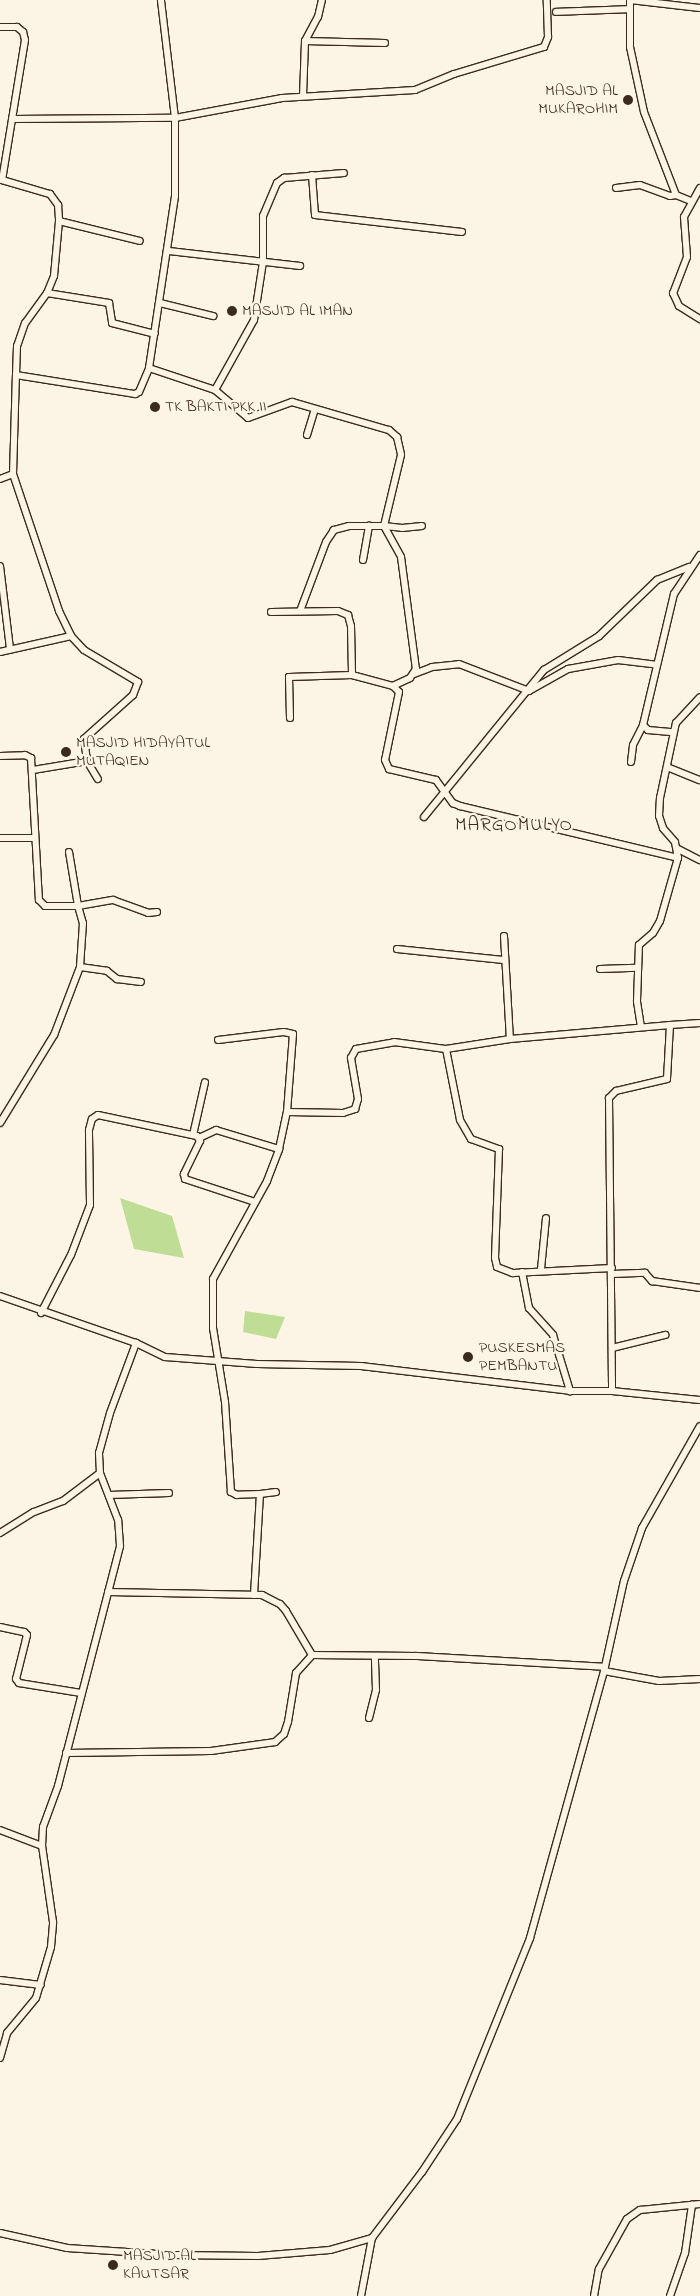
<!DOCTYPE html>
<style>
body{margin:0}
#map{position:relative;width:700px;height:2296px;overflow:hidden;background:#fcf5e5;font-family:"Indie Flower",sans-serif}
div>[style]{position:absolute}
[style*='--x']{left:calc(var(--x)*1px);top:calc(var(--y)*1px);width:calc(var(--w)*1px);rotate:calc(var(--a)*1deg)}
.green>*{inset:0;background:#c0dd95}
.roads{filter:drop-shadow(1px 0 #3b2a1e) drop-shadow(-1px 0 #3b2a1e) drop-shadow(0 1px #3b2a1e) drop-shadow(0 -1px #3b2a1e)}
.street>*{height:6px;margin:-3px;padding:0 3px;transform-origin:3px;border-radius:3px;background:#fcf5e5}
.dots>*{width:14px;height:14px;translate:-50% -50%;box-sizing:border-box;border:2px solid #fcf5e5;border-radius:50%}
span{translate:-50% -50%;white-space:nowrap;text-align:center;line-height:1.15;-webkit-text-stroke:4.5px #fcf5e5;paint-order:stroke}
.poi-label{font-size:16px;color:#3b2a1e}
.right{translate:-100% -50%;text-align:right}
.left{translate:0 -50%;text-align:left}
.quarter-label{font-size:19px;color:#3b2a1e;letter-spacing:1px}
</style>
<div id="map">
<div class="green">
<i style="clip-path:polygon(120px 1198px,172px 1216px,184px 1258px,134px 1249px)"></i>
<i style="clip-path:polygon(245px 1311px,285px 1317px,276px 1339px,243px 1332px)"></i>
</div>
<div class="roads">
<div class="street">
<i style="--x:630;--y:0;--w:47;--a:90"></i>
<i style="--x:630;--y:47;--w:66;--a:77.8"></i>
<i style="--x:644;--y:112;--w:89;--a:68.9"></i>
<i style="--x:676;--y:195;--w:16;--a:22"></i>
<i style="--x:630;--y:0;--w:70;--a:6.5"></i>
<i style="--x:556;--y:12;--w:74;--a:-2.3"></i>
<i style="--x:0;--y:27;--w:17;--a:0"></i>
<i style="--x:17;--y:27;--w:8;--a:40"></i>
<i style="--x:23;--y:32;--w:8;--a:76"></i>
<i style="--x:25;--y:40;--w:142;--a:99.3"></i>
<i style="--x:2;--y:180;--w:50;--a:16.3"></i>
<i style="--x:50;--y:194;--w:14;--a:54"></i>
<i style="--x:58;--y:205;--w:16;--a:86"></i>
<i style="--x:59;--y:221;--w:55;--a:95.2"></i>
<i style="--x:54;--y:276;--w:18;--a:112"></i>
<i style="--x:47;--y:293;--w:37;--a:126"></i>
<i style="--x:25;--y:323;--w:24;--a:109"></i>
<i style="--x:17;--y:346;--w:29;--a:92"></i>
<i style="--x:305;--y:41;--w:80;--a:1.4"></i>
<i style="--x:303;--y:96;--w:55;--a:-87.9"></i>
<i style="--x:305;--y:41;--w:27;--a:-62"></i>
<i style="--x:318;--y:17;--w:17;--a:-77"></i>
<i style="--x:12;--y:119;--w:163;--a:-0.4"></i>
<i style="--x:175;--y:118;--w:109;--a:-10.6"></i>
<i style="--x:282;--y:98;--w:133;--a:-3.4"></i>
<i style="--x:415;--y:90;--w:42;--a:-22.3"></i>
<i style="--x:454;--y:74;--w:94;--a:-16.7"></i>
<i style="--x:544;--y:47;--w:11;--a:-68"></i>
<i style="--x:548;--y:37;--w:37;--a:-92"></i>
<i style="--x:312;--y:175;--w:40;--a:85.7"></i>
<i style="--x:315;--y:215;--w:148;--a:6.6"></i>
<i style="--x:616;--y:188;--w:24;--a:-7"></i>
<i style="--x:640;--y:185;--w:32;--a:20"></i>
<i style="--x:670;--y:196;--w:6;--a:-9"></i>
<i style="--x:700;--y:188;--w:33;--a:119"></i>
<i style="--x:684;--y:217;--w:40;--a:85.7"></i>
<i style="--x:687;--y:257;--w:39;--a:111"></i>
<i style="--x:673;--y:293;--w:14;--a:65"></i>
<i style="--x:679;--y:306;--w:25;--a:32"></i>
<i style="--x:59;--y:221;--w:83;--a:13.9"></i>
<i style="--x:169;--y:251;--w:132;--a:6.5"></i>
<i style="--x:47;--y:293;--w:63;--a:9.2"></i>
<i style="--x:109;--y:303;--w:20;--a:81"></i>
<i style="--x:112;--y:323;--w:44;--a:14.3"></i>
<i style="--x:160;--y:303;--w:55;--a:13.8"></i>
<i style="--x:149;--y:368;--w:70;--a:18.4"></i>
<i style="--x:215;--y:390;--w:43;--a:40.3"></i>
<i style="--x:248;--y:418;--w:47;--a:-20"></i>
<i style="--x:292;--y:402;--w:101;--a:16.1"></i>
<i style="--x:389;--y:430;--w:11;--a:41"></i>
<i style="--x:397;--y:437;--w:18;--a:77"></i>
<i style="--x:401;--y:455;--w:73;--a:103.5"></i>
<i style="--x:384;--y:526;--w:35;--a:180"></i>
<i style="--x:349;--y:526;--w:16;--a:165"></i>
<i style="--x:334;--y:530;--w:14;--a:124"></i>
<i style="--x:326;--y:542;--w:74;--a:110.6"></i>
<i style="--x:215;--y:390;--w:80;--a:-60.9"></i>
<i style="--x:254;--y:320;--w:59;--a:-81.2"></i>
<i style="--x:263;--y:262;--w:46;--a:-90"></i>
<i style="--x:263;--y:216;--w:36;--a:-67"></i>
<i style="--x:277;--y:183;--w:9;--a:-36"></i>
<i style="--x:284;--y:178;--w:60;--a:-4.8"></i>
<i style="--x:307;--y:435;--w:27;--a:-73"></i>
<i style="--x:13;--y:474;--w:145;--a:71.4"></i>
<i style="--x:59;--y:611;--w:28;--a:64"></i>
<i style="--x:71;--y:636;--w:19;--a:47"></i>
<i style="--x:84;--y:650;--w:63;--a:30.7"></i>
<i style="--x:138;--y:682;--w:14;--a:111"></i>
<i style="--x:133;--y:695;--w:66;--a:138.1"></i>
<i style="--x:84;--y:739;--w:22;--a:82"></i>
<i style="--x:87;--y:761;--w:21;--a:59"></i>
<i style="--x:0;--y:479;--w:14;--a:-21"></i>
<i style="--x:13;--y:474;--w:99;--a:-88.3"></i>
<i style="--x:16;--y:375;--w:121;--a:9.1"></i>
<i style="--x:135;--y:394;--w:4;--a:-27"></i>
<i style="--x:139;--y:392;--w:26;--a:-67"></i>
<i style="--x:149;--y:368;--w:174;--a:-81.4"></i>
<i style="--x:175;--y:196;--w:78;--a:-90"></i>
<i style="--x:175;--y:118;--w:119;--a:-96.8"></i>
<i style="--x:384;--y:526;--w:35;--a:61"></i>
<i style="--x:401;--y:557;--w:113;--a:82.4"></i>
<i style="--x:416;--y:669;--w:11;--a:124"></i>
<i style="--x:410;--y:678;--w:19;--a:155"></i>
<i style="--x:384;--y:526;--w:18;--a:6"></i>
<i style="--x:402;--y:528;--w:20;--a:-6"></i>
<i style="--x:363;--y:560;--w:35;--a:-80"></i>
<i style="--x:0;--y:566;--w:84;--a:83.1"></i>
<i style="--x:271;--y:612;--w:67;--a:-0.9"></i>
<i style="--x:338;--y:611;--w:11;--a:22"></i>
<i style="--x:348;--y:615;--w:11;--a:75"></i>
<i style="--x:351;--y:626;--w:49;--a:88.8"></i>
<i style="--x:352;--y:675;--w:42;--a:15"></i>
<i style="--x:393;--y:686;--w:8;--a:45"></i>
<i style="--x:399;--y:692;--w:69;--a:101.6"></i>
<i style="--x:385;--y:760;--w:10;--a:66"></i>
<i style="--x:389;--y:769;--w:48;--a:13.2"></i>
<i style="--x:436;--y:780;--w:29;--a:54"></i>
<i style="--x:453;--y:803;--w:8;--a:23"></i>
<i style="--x:460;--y:806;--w:224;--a:13.4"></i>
<i style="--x:0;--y:652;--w:73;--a:-12.7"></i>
<i style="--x:414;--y:674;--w:19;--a:-21"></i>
<i style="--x:432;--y:667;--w:27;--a:-6"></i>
<i style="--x:459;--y:664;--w:75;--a:21.1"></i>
<i style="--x:529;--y:691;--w:45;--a:-29.4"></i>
<i style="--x:568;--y:669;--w:51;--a:-10.2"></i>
<i style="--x:618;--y:660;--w:38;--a:7"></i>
<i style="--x:290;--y:718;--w:41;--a:-91.4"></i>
<i style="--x:289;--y:677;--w:63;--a:-1.8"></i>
<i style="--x:643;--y:725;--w:7;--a:45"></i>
<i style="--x:648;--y:730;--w:25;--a:5"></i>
<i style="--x:0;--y:756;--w:25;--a:-2"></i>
<i style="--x:25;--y:755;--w:7;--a:27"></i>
<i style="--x:31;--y:758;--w:142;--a:86.8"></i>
<i style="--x:39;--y:900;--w:8;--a:45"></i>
<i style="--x:45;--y:906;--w:33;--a:0"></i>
<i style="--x:78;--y:906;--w:18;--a:74"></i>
<i style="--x:83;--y:923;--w:44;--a:93.9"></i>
<i style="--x:80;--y:967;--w:73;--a:110.9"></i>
<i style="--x:54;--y:1035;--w:103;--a:121.5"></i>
<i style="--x:631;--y:762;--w:17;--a:-83"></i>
<i style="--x:633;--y:745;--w:22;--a:-63"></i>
<i style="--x:643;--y:725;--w:135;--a:-76.7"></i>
<i style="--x:674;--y:594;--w:47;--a:-56.3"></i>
<i style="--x:667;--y:767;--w:35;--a:22"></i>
<i style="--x:33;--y:770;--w:55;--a:-9.5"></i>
<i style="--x:424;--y:817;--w:190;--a:-50.8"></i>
<i style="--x:544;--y:670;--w:65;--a:-31.7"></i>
<i style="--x:599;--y:636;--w:81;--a:-44"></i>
<i style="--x:657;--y:580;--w:35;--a:-22"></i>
<i style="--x:0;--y:838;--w:33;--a:0"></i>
<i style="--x:678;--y:849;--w:25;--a:27"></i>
<i style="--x:69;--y:852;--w:55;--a:80.5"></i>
<i style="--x:78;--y:906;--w:36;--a:-10"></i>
<i style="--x:113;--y:900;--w:37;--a:20"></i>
<i style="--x:148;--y:913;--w:9;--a:-6"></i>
<i style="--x:504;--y:936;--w:103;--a:86.7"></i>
<i style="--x:397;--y:949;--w:107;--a:5.9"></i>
<i style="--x:80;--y:967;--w:27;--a:8"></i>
<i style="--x:107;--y:971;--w:13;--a:39"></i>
<i style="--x:117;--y:979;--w:24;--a:7"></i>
<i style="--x:600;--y:969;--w:37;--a:-2"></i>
<i style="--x:670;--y:1025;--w:30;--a:-4"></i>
<i style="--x:641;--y:1027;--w:26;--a:-99"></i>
<i style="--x:637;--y:1001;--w:56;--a:-88"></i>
<i style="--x:639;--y:945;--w:18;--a:-41"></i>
<i style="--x:653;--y:933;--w:14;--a:-60"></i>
<i style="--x:660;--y:921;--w:66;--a:-74.1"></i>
<i style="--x:678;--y:858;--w:16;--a:-101"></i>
<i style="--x:675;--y:842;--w:18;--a:-131"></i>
<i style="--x:663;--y:828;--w:13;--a:-108"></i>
<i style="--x:659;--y:816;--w:18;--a:-87"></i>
<i style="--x:660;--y:798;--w:77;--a:-78"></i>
<i style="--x:676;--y:723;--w:35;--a:-47"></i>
<i style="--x:218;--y:1040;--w:66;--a:-6.9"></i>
<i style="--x:284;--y:1032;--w:9;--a:13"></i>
<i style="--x:293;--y:1034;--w:78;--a:94.4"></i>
<i style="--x:446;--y:1049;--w:72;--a:78.8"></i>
<i style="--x:460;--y:1120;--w:22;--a:60"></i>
<i style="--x:471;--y:1139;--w:30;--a:20"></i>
<i style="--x:499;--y:1149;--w:109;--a:92.1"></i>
<i style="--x:495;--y:1258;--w:9;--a:77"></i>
<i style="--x:497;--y:1267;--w:17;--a:21"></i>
<i style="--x:513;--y:1273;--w:99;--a:-2.9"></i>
<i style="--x:193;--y:1135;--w:54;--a:-77.2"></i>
<i style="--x:199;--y:1138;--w:19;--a:-25"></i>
<i style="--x:216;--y:1130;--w:66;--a:16.8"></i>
<i style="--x:541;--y:1269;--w:51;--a:-84.4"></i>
<i style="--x:522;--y:1272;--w:37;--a:79"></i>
<i style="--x:529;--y:1308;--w:36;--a:48"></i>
<i style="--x:553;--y:1335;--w:59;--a:73.1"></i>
<i style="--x:612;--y:1274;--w:33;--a:-2"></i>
<i style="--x:645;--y:1273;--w:11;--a:49"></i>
<i style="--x:652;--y:1281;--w:49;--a:8.3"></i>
<i style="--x:0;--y:1296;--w:144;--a:19.1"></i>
<i style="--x:136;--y:1343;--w:32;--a:26"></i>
<i style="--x:165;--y:1357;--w:92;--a:4.4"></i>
<i style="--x:257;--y:1364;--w:104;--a:1.1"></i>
<i style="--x:361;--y:1366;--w:210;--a:6.8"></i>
<i style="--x:570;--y:1391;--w:42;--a:0"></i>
<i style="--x:612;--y:1391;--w:88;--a:5.8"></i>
<i style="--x:41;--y:1313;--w:65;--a:-62.7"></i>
<i style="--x:71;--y:1255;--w:53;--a:-69.2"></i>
<i style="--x:90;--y:1205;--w:75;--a:-90.8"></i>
<i style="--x:89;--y:1130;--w:11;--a:-75"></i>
<i style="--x:92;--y:1119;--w:7;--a:-34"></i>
<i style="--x:98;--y:1115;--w:101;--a:12"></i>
<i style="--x:197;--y:1136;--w:6;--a:59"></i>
<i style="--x:200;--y:1141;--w:37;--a:116"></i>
<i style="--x:184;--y:1174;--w:5;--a:79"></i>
<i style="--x:185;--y:1179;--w:74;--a:18.2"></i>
<i style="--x:612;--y:1348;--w:55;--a:-13.8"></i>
<i style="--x:260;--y:1494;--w:16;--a:-7"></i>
<i style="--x:109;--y:1495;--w:60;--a:-1.9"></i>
<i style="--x:0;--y:1533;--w:40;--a:-32"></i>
<i style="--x:34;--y:1512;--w:31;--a:-21"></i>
<i style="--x:63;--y:1501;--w:46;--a:-37.1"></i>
<i style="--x:108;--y:1592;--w:154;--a:1.1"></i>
<i style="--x:262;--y:1595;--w:20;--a:27"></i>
<i style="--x:280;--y:1604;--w:9;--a:49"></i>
<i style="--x:286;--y:1611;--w:51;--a:59.4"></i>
<i style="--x:254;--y:1595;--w:101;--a:-86.6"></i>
<i style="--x:260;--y:1494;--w:23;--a:178"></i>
<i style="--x:237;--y:1495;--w:7;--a:-153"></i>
<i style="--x:231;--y:1492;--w:90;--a:-93.8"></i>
<i style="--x:225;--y:1402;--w:75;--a:-99.2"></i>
<i style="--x:213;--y:1328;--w:49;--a:-90"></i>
<i style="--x:213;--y:1279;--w:112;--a:-61.1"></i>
<i style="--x:267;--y:1181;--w:34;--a:-69"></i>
<i style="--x:279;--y:1149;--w:38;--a:-78"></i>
<i style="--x:287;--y:1112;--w:56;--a:1"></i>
<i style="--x:343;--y:1113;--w:13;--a:-18"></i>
<i style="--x:355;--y:1109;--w:10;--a:-73"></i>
<i style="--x:358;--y:1099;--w:42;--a:-99.7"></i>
<i style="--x:351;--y:1058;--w:10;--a:-61"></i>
<i style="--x:356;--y:1049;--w:39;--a:-10"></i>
<i style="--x:394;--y:1042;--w:52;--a:7.7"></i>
<i style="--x:446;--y:1049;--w:65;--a:-8.9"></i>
<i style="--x:510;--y:1039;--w:161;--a:-5"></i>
<i style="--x:670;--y:1025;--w:54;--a:93.2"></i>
<i style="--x:667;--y:1079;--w:52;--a:166.8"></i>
<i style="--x:616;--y:1091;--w:10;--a:135"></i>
<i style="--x:609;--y:1098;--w:293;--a:89.4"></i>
<i style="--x:0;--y:1627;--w:25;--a:12"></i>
<i style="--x:24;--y:1632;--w:4;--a:45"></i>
<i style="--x:27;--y:1635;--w:45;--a:104"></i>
<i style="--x:16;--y:1679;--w:5;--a:53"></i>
<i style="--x:19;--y:1683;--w:63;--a:9.2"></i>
<i style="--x:604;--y:1671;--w:56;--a:10.3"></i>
<i style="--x:659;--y:1681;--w:41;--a:-2.8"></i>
<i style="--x:369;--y:1718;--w:29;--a:-76"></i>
<i style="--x:376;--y:1690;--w:33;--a:-92"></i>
<i style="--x:66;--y:1753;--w:145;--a:-0.8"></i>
<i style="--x:211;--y:1751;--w:65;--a:-8"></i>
<i style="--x:275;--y:1742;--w:12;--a:-42"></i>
<i style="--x:284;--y:1734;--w:13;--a:-72"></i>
<i style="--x:288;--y:1722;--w:50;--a:-80.7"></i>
<i style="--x:296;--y:1673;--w:24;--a:-48"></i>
<i style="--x:312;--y:1655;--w:104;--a:0.6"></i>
<i style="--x:416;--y:1656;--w:189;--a:3.3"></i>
<i style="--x:0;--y:1830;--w:45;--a:20.9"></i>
<i style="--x:0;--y:1980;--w:41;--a:7"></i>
<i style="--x:0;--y:2058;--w:26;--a:-74"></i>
<i style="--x:7;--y:2033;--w:45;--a:-50.4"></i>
<i style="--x:36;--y:1998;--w:53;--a:-73.6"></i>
<i style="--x:51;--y:1947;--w:25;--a:-85"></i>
<i style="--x:53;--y:1922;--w:77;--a:-98.2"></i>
<i style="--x:42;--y:1846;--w:19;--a:-87"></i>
<i style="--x:43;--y:1827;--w:44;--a:-69.9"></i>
<i style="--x:58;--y:1786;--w:248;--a:-75.5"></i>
<i style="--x:120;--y:1546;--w:26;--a:-94"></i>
<i style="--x:118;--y:1520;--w:50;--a:-111"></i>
<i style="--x:100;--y:1473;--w:20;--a:-93"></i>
<i style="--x:99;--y:1453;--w:41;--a:-74.6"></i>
<i style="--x:110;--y:1413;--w:75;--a:-69.6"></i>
<i style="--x:0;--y:2233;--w:69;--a:12.6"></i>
<i style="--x:67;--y:2248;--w:106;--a:3.8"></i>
<i style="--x:173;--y:2255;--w:85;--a:0.7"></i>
<i style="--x:258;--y:2256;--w:72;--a:-4.8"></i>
<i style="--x:330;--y:2250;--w:44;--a:-15.9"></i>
<i style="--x:372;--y:2238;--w:83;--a:-52.9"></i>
<i style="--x:422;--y:2172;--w:64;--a:-56.6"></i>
<i style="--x:457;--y:2119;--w:195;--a:-68"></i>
<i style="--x:530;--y:1938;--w:277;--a:-74.5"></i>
<i style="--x:604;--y:1671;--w:92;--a:-77.5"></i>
<i style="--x:624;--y:1581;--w:56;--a:-71.2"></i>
<i style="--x:642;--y:1528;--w:117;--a:-60.4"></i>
<i style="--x:361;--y:2296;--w:59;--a:-79.3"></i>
<i style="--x:594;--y:2296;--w:27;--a:-80"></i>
<i style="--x:599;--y:2269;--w:57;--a:-60.8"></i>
<i style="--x:627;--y:2219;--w:16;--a:-35"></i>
<i style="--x:640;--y:2210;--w:60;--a:-5.7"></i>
<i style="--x:670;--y:2296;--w:46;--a:-70.8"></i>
<i style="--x:685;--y:2253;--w:49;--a:-81.7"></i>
</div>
</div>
<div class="dots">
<i style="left:628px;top:100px;background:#3b2a1e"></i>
<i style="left:232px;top:311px;background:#3b2a1e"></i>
<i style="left:155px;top:407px;background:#3b2a1e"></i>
<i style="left:66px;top:752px;background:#3b2a1e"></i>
<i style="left:468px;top:1357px;background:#3b2a1e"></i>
<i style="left:113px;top:2265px;background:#3b2a1e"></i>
</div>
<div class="poi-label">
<span class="right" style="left:618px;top:100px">MASJID AL<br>MUKAROHIM</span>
<span class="left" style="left:242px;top:311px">MASJID AL IMAN</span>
<span class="left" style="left:165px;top:407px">TK BAKTI PKK II</span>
<span class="left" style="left:76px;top:752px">MASJID HIDAYATUL<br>MUTAQIEN</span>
<span class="left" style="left:479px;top:1357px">PUSKESMAS<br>PEMBANTU</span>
<span class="left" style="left:123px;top:2265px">MASJID AL<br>KAUTSAR</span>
</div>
<div class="quarter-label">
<span style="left:514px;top:826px">MARGOMULYO</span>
</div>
</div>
